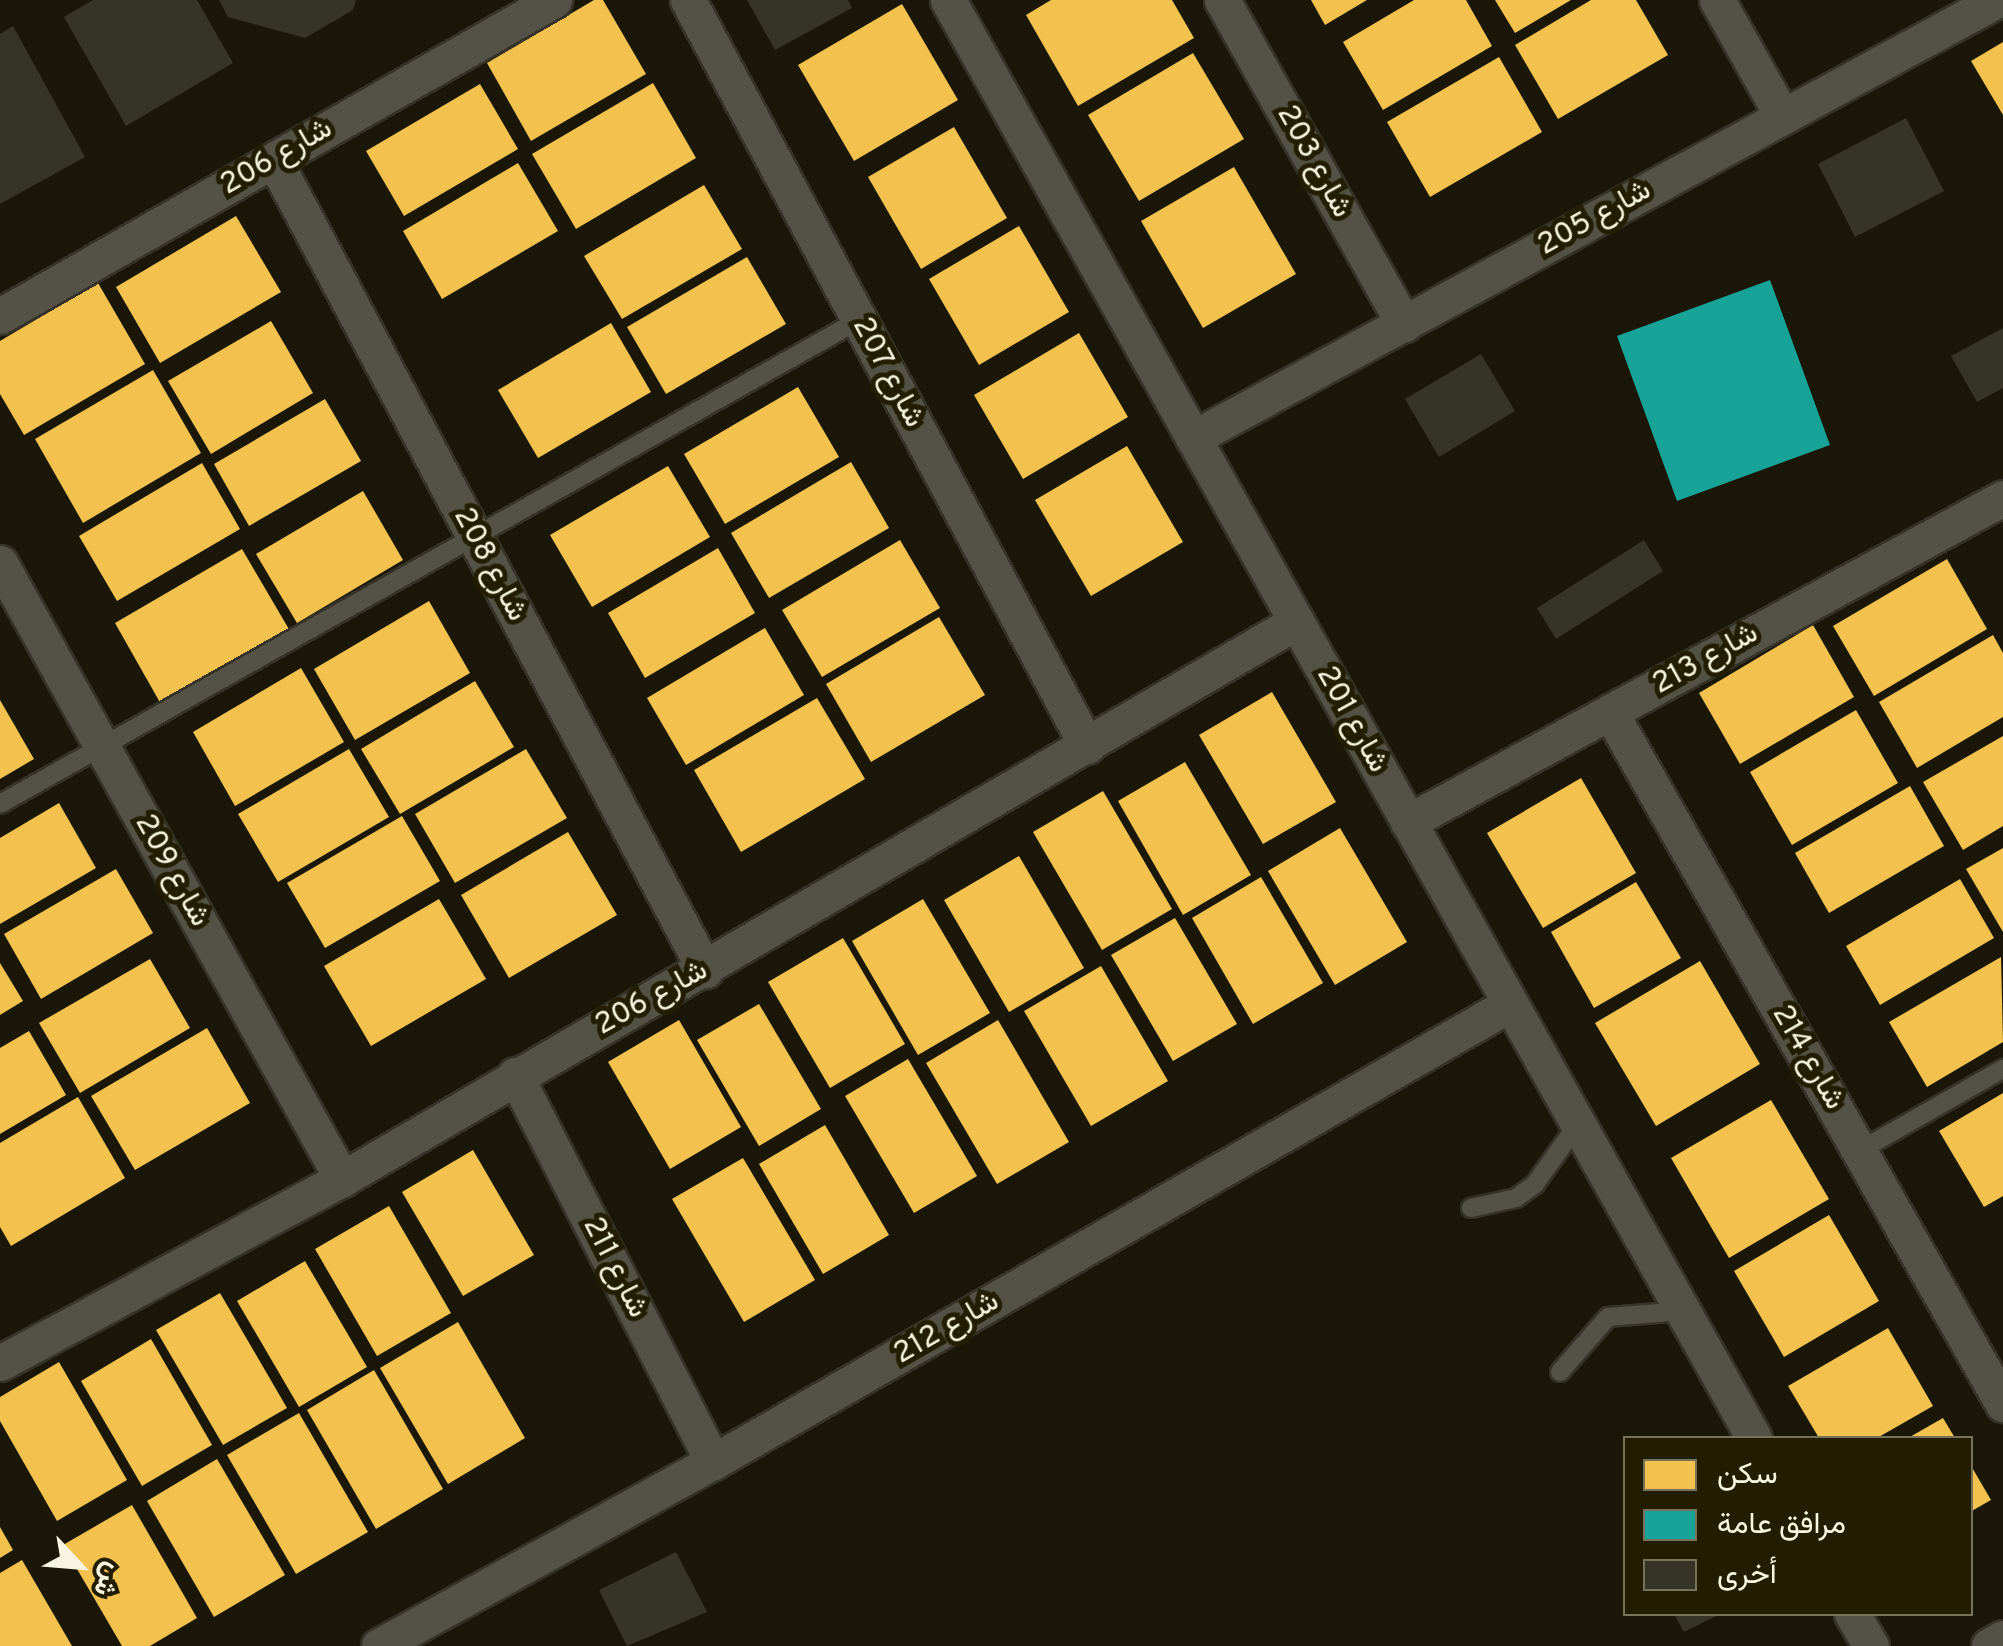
<!DOCTYPE html>
<meta charset="utf-8">
<style>
body{margin:0}
#map{position:relative;width:2003px;height:1646px;overflow:hidden;background:#1a1708;font-family:Overpass,Vazirmatn,sans-serif}
div>[style]{position:absolute}
[style*='--x']{left:calc(var(--x)*1px);top:calc(var(--y)*1px);width:calc(var(--w)*1px);rotate:calc(var(--a)*1deg)}
.homes>*{inset:0;background:#f2c14e}
.public>*{inset:0;background:#17a398}
.building>*{inset:0;background:#363427}
.roads{filter:drop-shadow(2px 0 #353329) drop-shadow(-2px 0 #353329) drop-shadow(0 2px #353329) drop-shadow(0 -2px #353329)}
.service>*{height:18px;margin:-9px;padding:0 9px;transform-origin:9px;border-radius:9px;background:#545246}
.minor>*{height:35px;margin:-17.5px;padding:0 17.5px;transform-origin:17.5px;border-radius:17.5px;background:#545246}
span{translate:-50% -50%;white-space:nowrap;text-align:center;line-height:1.15;-webkit-text-stroke:10px #221d00;paint-order:stroke}
.street-label{font-size:30px;color:#f7f5e2}
.legend{position:absolute;left:1623px;top:1436px;width:350px;height:180px;box-sizing:border-box;background:#221d00;border:2px solid #77735a;margin:0;padding:12px 18px;list-style:none;font-size:30px;color:#f7f5e2}
.legend li{display:flex;align-items:center;gap:20px;height:50px}
.legend b{width:50px;border:2px solid #77735a}
.north{position:absolute;left:30px;top:1516px;width:100px;height:100px;-webkit-text-stroke:8px #221d00;paint-order:stroke;rotate:116deg;font-size:28px;font-weight:700;line-height:40px;text-align:center;color:#f7f5e2}
.north::after{content:'';display:block;margin:auto;width:35px;height:45px;background:#f7f5e2;clip-path:polygon(50% 0,100% 100%,50% 72%,0 100%)}
</style>
<div id="map">
<div class="homes">
<i style="clip-path:polygon(594px 0,603px 0,646px 74px,531px 141px,487px 63px)"></i>
<i style="clip-path:polygon(1051px 0,1172px 0,1194px 38px,1078px 106px,1026px 15px)"></i>
<i style="clip-path:polygon(1311px 0,1367px 0,1325px 25px)"></i>
<i style="clip-path:polygon(1414px 0,1466px 0,1492px 46px,1383px 110px,1343px 42px)"></i>
<i style="clip-path:polygon(1495px 0,1571px 0,1515px 33px)"></i>
<i style="clip-path:polygon(1591px 0,1636px 0,1668px 55px,1558px 119px,1515px 45px)"></i>
<i style="clip-path:polygon(902px 4px,958px 100px,854px 161px,798px 65px)"></i>
<i style="clip-path:polygon(2003px 42px,2003px 115px,1971px 61px)"></i>
<i style="clip-path:polygon(1193px 53px,1244px 139px,1139px 201px,1088px 115px)"></i>
<i style="clip-path:polygon(1499px 57px,1542px 132px,1430px 197px,1387px 122px)"></i>
<i style="clip-path:polygon(653px 83px,696px 158px,576px 229px,532px 154px)"></i>
<i style="clip-path:polygon(480px 84px,518px 149px,404px 216px,366px 151px)"></i>
<i style="clip-path:polygon(954px 127px,1007px 218px,921px 269px,868px 177px)"></i>
<i style="clip-path:polygon(518px 163px,558px 231px,442px 299px,403px 231px)"></i>
<i style="clip-path:polygon(1234px 167px,1296px 274px,1203px 328px,1141px 221px)"></i>
<i style="clip-path:polygon(704px 185px,742px 249px,622px 319px,584px 256px)"></i>
<i style="clip-path:polygon(236px 216px,281px 292px,160px 363px,116px 287px)"></i>
<i style="clip-path:polygon(1019px 226px,1069px 312px,979px 365px,929px 279px)"></i>
<i style="clip-path:polygon(747px 257px,786px 324px,666px 394px,627px 327px)"></i>
<i style="clip-path:polygon(98px 283px,145px 364px,24px 435px,0 394px,0 341px)"></i>
<i style="clip-path:polygon(271px 321px,313px 393px,211px 454px,168px 381px)"></i>
<i style="clip-path:polygon(611px 323px,651px 392px,538px 458px,498px 390px)"></i>
<i style="clip-path:polygon(1079px 333px,1128px 417px,1023px 479px,974px 395px)"></i>
<i style="clip-path:polygon(153px 370px,201px 453px,83px 523px,35px 439px)"></i>
<i style="clip-path:polygon(798px 387px,839px 457px,725px 524px,684px 454px)"></i>
<i style="clip-path:polygon(325px 399px,361px 461px,249px 526px,214px 464px)"></i>
<i style="clip-path:polygon(1127px 446px,1183px 542px,1091px 596px,1035px 500px)"></i>
<i style="clip-path:polygon(851px 462px,889px 528px,769px 598px,731px 533px)"></i>
<i style="clip-path:polygon(202px 463px,240px 529px,117px 601px,79px 536px)"></i>
<i style="clip-path:polygon(668px 466px,710px 537px,592px 607px,550px 535px)"></i>
<i style="clip-path:polygon(363px 491px,403px 560px,297px 623px,256px 554px)"></i>
<i style="clip-path:polygon(900px 540px,940px 608px,822px 677px,782px 610px)"></i>
<i style="clip-path:polygon(718px 548px,755px 613px,645px 678px,608px 613px)"></i>
<i style="clip-path:polygon(242px 549px,290px 631px,162px 706px,115px 623px)"></i>
<i style="clip-path:polygon(1947px 559px,1987px 629px,1874px 696px,1833px 626px)"></i>
<i style="clip-path:polygon(429px 601px,470px 673px,355px 740px,314px 669px)"></i>
<i style="clip-path:polygon(939px 617px,985px 695px,871px 762px,826px 684px)"></i>
<i style="clip-path:polygon(1813px 625px,1854px 697px,1740px 764px,1699px 693px)"></i>
<i style="clip-path:polygon(765px 628px,804px 695px,686px 765px,647px 698px)"></i>
<i style="clip-path:polygon(1993px 635px,2003px 653px,2003px 717px,1917px 768px,1879px 702px)"></i>
<i style="clip-path:polygon(301px 668px,344px 742px,235px 806px,193px 732px)"></i>
<i style="clip-path:polygon(475px 681px,514px 747px,400px 814px,361px 749px)"></i>
<i style="clip-path:polygon(1272px 692px,1336px 802px,1263px 844px,1199px 735px)"></i>
<i style="clip-path:polygon(817px 698px,865px 779px,741px 852px,694px 770px)"></i>
<i style="clip-path:polygon(0 700px,34px 759px,0 779px)"></i>
<i style="clip-path:polygon(1856px 710px,1898px 783px,1792px 845px,1750px 772px)"></i>
<i style="clip-path:polygon(2003px 736px,2003px 826px,1963px 850px,1923px 782px)"></i>
<i style="clip-path:polygon(349px 749px,389px 817px,278px 882px,238px 814px)"></i>
<i style="clip-path:polygon(526px 749px,567px 818px,455px 883px,415px 814px)"></i>
<i style="clip-path:polygon(1185px 762px,1251px 875px,1183px 915px,1118px 801px)"></i>
<i style="clip-path:polygon(1581px 778px,1636px 873px,1543px 928px,1487px 833px)"></i>
<i style="clip-path:polygon(1910px 786px,1944px 846px,1829px 913px,1795px 853px)"></i>
<i style="clip-path:polygon(1103px 791px,1172px 909px,1102px 950px,1033px 832px)"></i>
<i style="clip-path:polygon(59px 803px,96px 868px,0 924px,0 838px)"></i>
<i style="clip-path:polygon(402px 816px,440px 881px,325px 948px,287px 883px)"></i>
<i style="clip-path:polygon(1340px 828px,1407px 942px,1335px 985px,1268px 871px)"></i>
<i style="clip-path:polygon(568px 832px,617px 915px,509px 978px,461px 895px)"></i>
<i style="clip-path:polygon(2003px 848px,2003px 932px,1966px 869px)"></i>
<i style="clip-path:polygon(1019px 856px,1084px 968px,1009px 1012px,944px 900px)"></i>
<i style="clip-path:polygon(116px 869px,153px 933px,41px 999px,4px 934px)"></i>
<i style="clip-path:polygon(1261px 877px,1323px 983px,1253px 1024px,1192px 918px)"></i>
<i style="clip-path:polygon(1960px 879px,1994px 938px,1880px 1005px,1846px 946px)"></i>
<i style="clip-path:polygon(1636px 882px,1681px 958px,1594px 1008px,1551px 932px)"></i>
<i style="clip-path:polygon(439px 899px,486px 979px,371px 1046px,324px 966px)"></i>
<i style="clip-path:polygon(923px 899px,990px 1013px,918px 1055px,852px 941px)"></i>
<i style="clip-path:polygon(1175px 918px,1237px 1024px,1173px 1061px,1111px 955px)"></i>
<i style="clip-path:polygon(843px 938px,905px 1044px,830px 1088px,768px 982px)"></i>
<i style="clip-path:polygon(2001px 957px,2003px 1042px,1927px 1087px,1889px 1022px)"></i>
<i style="clip-path:polygon(150px 959px,190px 1028px,80px 1093px,39px 1023px)"></i>
<i style="clip-path:polygon(1700px 961px,1760px 1064px,1656px 1126px,1595px 1023px)"></i>
<i style="clip-path:polygon(0 963px,23px 1001px,0 1015px)"></i>
<i style="clip-path:polygon(1101px 966px,1168px 1081px,1091px 1126px,1024px 1011px)"></i>
<i style="clip-path:polygon(759px 1004px,821px 1109px,759px 1146px,697px 1040px)"></i>
<i style="clip-path:polygon(679px 1020px,741px 1127px,670px 1169px,608px 1062px)"></i>
<i style="clip-path:polygon(998px 1020px,1069px 1142px,997px 1184px,926px 1063px)"></i>
<i style="clip-path:polygon(207px 1028px,250px 1103px,135px 1170px,91px 1096px)"></i>
<i style="clip-path:polygon(29px 1031px,66px 1095px,0 1134px,0 1048px)"></i>
<i style="clip-path:polygon(908px 1059px,977px 1176px,914px 1213px,845px 1096px)"></i>
<i style="clip-path:polygon(2003px 1093px,2003px 1196px,1984px 1207px,1939px 1131px)"></i>
<i style="clip-path:polygon(78px 1097px,125px 1178px,11px 1246px,0 1227px,0 1143px)"></i>
<i style="clip-path:polygon(1771px 1100px,1829px 1199px,1729px 1258px,1671px 1158px)"></i>
<i style="clip-path:polygon(825px 1125px,889px 1235px,823px 1274px,759px 1164px)"></i>
<i style="clip-path:polygon(473px 1150px,534px 1255px,463px 1296px,402px 1192px)"></i>
<i style="clip-path:polygon(743px 1158px,815px 1280px,744px 1322px,672px 1199px)"></i>
<i style="clip-path:polygon(389px 1206px,451px 1313px,377px 1356px,315px 1249px)"></i>
<i style="clip-path:polygon(1829px 1215px,1879px 1301px,1784px 1357px,1734px 1271px)"></i>
<i style="clip-path:polygon(305px 1261px,367px 1367px,299px 1407px,237px 1301px)"></i>
<i style="clip-path:polygon(220px 1293px,287px 1408px,223px 1445px,156px 1330px)"></i>
<i style="clip-path:polygon(458px 1322px,525px 1438px,448px 1484px,380px 1368px)"></i>
<i style="clip-path:polygon(1888px 1328px,1933px 1406px,1877px 1438px,1819px 1438px,1788px 1386px)"></i>
<i style="clip-path:polygon(151px 1339px,212px 1445px,142px 1486px,81px 1381px)"></i>
<i style="clip-path:polygon(59px 1362px,127px 1480px,57px 1521px,0 1421px,0 1397px)"></i>
<i style="clip-path:polygon(374px 1370px,443px 1489px,376px 1529px,307px 1410px)"></i>
<i style="clip-path:polygon(299px 1413px,368px 1532px,296px 1574px,227px 1455px)"></i>
<i style="clip-path:polygon(1943px 1418px,1955px 1438px,1908px 1438px)"></i>
<i style="clip-path:polygon(217px 1459px,285px 1575px,214px 1617px,147px 1501px)"></i>
<i style="clip-path:polygon(1970px 1464px,1991px 1500px,1970px 1512px)"></i>
<i style="clip-path:polygon(132px 1505px,197px 1618px,150px 1646px,122px 1646px,63px 1545px)"></i>
<i style="clip-path:polygon(0 1527px,13px 1550px,0 1558px)"></i>
<i style="clip-path:polygon(22px 1560px,72px 1646px,0 1646px,0 1573px)"></i>
</div>
<div class="public">
<i style="clip-path:polygon(1770px 280px,1830px 445px,1677px 501px,1617px 336px)"></i>
</div>
<div class="building">
<i style="clip-path:polygon(93px 0,197px 0,233px 63px,126px 126px,64px 17px)"></i>
<i style="clip-path:polygon(219px 0,356px 0,353px 10px,305px 38px,228px 17px)"></i>
<i style="clip-path:polygon(747px 0,848px 0,852px 8px,775px 50px)"></i>
<i style="clip-path:polygon(13px 26px,85px 157px,0 204px,0 34px)"></i>
<i style="clip-path:polygon(1906px 118px,1944px 191px,1855px 237px,1818px 164px)"></i>
<i style="clip-path:polygon(2003px 328px,2003px 388px,1977px 402px,1951px 356px)"></i>
<i style="clip-path:polygon(1481px 354px,1515px 411px,1439px 457px,1405px 399px)"></i>
<i style="clip-path:polygon(1644px 540px,1663px 571px,1556px 639px,1537px 608px)"></i>
<i style="clip-path:polygon(676px 1552px,707px 1612px,627px 1646px,599px 1590px)"></i>
<i style="clip-path:polygon(1674px 1614px,1720px 1614px,1684px 1632px)"></i>
</div>
<div class="roads">
<div class="service">
<i style="--x:0;--y:804;--w:986;--a:-29.4"></i>
<i style="--x:1859;--y:1151;--w:166;--a:-29.7"></i>
<i style="--x:1471;--y:1208;--w:46;--a:-12.5"></i>
<i style="--x:1516;--y:1198;--w:24;--a:-36"></i>
<i style="--x:1535;--y:1184;--w:74;--a:-54.4"></i>
<i style="--x:1560;--y:1372;--w:73;--a:-48.9"></i>
<i style="--x:1608;--y:1317;--w:75;--a:-4.6"></i>
</div>
<div class="minor">
<i style="--x:688;--y:0;--w:846;--a:61.86"></i>
<i style="--x:948;--y:0;--w:1648;--a:60.73"></i>
<i style="--x:1222;--y:0;--w:372;--a:60.7"></i>
<i style="--x:1717;--y:0;--w:134;--a:60.6"></i>
<i style="--x:274;--y:160;--w:918;--a:61.98"></i>
<i style="--x:0;--y:316;--w:638;--a:-29.7"></i>
<i style="--x:1193;--y:438;--w:916;--a:-28.58"></i>
<i style="--x:0;--y:563;--w:705;--a:60.96"></i>
<i style="--x:1610;--y:712;--w:796;--a:60.41"></i>
<i style="--x:1408;--y:822;--w:677;--a:-28.57"></i>
<i style="--x:515;--y:1075;--w:435;--a:62.9"></i>
<i style="--x:0;--y:1363;--w:388;--a:-28.3"></i>
<i style="--x:342;--y:1179;--w:1105;--a:-30.28"></i>
<i style="--x:1852;--y:1614;--w:37;--a:59"></i>
<i style="--x:379;--y:1646;--w:381;--a:-28.9"></i>
<i style="--x:713;--y:1462;--w:919;--a:-29.88"></i>
<i style="--x:1989;--y:1646;--w:16;--a:-30"></i>
</div>
</div>
<div class="street-label">
<span style="left:277px;top:158px;rotate:-30deg">شارع 206</span>
<span style="left:1313px;top:162px;rotate:61deg">شارع 203</span>
<span style="left:1595px;top:219px;rotate:-29deg">شارع 205</span>
<span style="left:887px;top:373px;rotate:62deg">شارع 207</span>
<span style="left:489px;top:565px;rotate:62deg">شارع 208</span>
<span style="left:1706px;top:660px;rotate:-29deg">شارع 213</span>
<span style="left:1351px;top:720px;rotate:61deg">شارع 201</span>
<span style="left:171px;top:871px;rotate:61deg">شارع 209</span>
<span style="left:652px;top:999px;rotate:-29deg">شارع 206</span>
<span style="left:1807px;top:1058px;rotate:60deg">شارع 214</span>
<span style="left:614px;top:1268px;rotate:63deg">شارع 211</span>
<span style="left:947px;top:1329px;rotate:-30deg">شارع 212</span>
</div>
<ul class="legend">
<li><b style="height:28px;background:#f2c14e"></b>سكن</li>
<li><b style="height:28px;background:#17a398"></b>مرافق عامة</li>
<li><b style="height:28px;background:#363427"></b>أخرى</li>
</ul>
<div class="north">ش</div>
</div>
